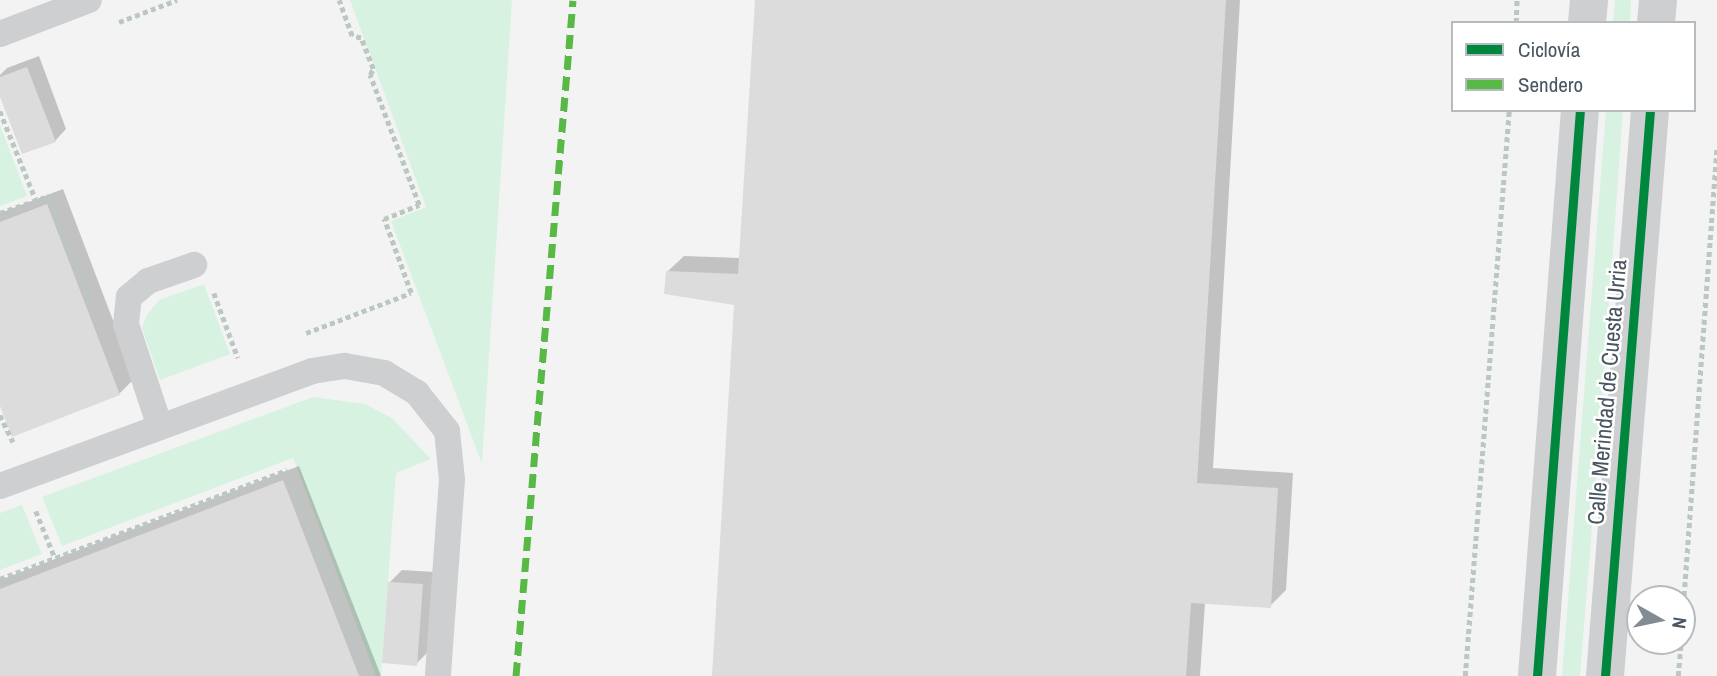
<!DOCTYPE html>
<meta charset="utf-8">
<style>
body{margin:0}
#map{position:relative;width:1717px;height:676px;overflow:hidden;background:#f3f3f3;font-family:"Archivo Narrow",sans-serif}
div>[style]{position:absolute}
[style*='--x']{left:calc(var(--x)*1px);top:calc(var(--y)*1px);width:calc(var(--w)*1px);rotate:calc(var(--a)*1deg)}
.green>*{inset:0;background:#d8f2e2}
.shadow>*{inset:0;background:#0003}
.building>*{inset:0;background:#dcdcdd}
.path>*{height:4.5px;margin-top:-2.25px;transform-origin:0;background:repeating-linear-gradient(90deg,#bac7c3 0 5px,transparent 0 8.5px)}
.lane>*{height:26px;margin:-13px;padding:0 13px;transform-origin:13px;border-radius:13px;background:#cdcfd1}
.street>*{height:38px;margin:-19px;padding:0 19px;transform-origin:19px;border-radius:19px;background:#cdcfd1}
.quiet>*{height:7px;margin-top:-3.5px;transform-origin:0;background:repeating-linear-gradient(90deg,#58b947 0 14px,transparent 0 21px)}
.cycleway>*{height:9px;margin:-4.5px;padding:0 4.5px;transform-origin:4.5px;border-radius:4.5px;background:#00873e}
span{translate:-50% -50%;white-space:nowrap;text-align:center;line-height:1.15;-webkit-text-stroke:5px #fff;paint-order:stroke}
.street-label{font-size:23px;color:#495560}
.legend{position:absolute;left:1451px;top:21px;width:245px;height:91px;box-sizing:border-box;background:#fff;border:2px solid #b6bbbf;margin:0;padding:9px 12px;list-style:none;font-size:21px;color:#495560}
.legend li{display:flex;align-items:center;gap:14px;height:35px}
.legend b{width:35px;border:2px solid #b6bbbf}
.north{position:absolute;left:1626px;top:585px;width:70px;height:70px;box-sizing:border-box;background:#fff;border:2px solid #b6bbbf;border-radius:50%;rotate:99deg;font-size:19px;font-weight:700;line-height:28px;text-align:center;color:#495560}
.north::after{content:'';display:block;margin:auto;width:24px;height:32px;background:#848c93;clip-path:polygon(50% 0,100% 100%,50% 72%,0 100%)}
</style>
<div id="map">
<div class="green">
<i style="clip-path:polygon(350px 0,512px 0,482px 464px,391px 221px,426px 207px)"></i>
<i style="clip-path:polygon(1615px 0,1631px 0,1630px 23px,1613px 23px)"></i>
<i style="clip-path:polygon(1606px 110px,1623px 110px,1601px 417px,1580px 676px,1562px 676px)"></i>
<i style="clip-path:polygon(0 125px,27px 196px,0 206px)"></i>
<i style="clip-path:polygon(204px 284px,230px 354px,160px 380px,142px 328px,146px 316px,159px 300px)"></i>
<i style="clip-path:polygon(313px 397px,365px 404px,392px 418px,431px 459px,396px 473px,381px 676px,376px 676px,293px 458px,62px 546px,42px 497px)"></i>
<i style="clip-path:polygon(22px 505px,42px 554px,0 570px,0 513px)"></i>
</div>
<div class="shadow">
<i style="clip-path:polygon(756px 0,1240px 0,1213px 468px,1293px 473px,1286px 590px,1270px 606px,1205px 603px,1200px 676px,713px 676px,736px 304px,667px 272px,684px 256px,740px 258px)"></i>
<i style="clip-path:polygon(39px 56px,66px 129px,55px 141px,0 93px,0 75px,7px 68px)"></i>
<i style="clip-path:polygon(63px 189px,135px 378px,119px 394px,0 401px,0 213px)"></i>
<i style="clip-path:polygon(299px 466px,381px 676px,0 676px,0 580px)"></i>
<i style="clip-path:polygon(402px 570px,434px 572px,428px 652px,416px 664px,390px 582px)"></i>
</div>
<div class="building">
<i style="clip-path:polygon(755px 0,1226px 0,1197px 483px,1278px 488px,1271px 608px,1191px 603px,1186px 676px,712px 676px,734px 305px,664px 294px,666px 271px,738px 274px)"></i>
<i style="clip-path:polygon(27px 67px,56px 142px,22px 154px,0 97px,0 77px)"></i>
<i style="clip-path:polygon(47px 204px,120px 395px,12px 437px,0 406px,0 222px)"></i>
<i style="clip-path:polygon(283px 480px,359px 676px,0 676px,0 589px)"></i>
<i style="clip-path:polygon(388px 582px,423px 584px,417px 666px,382px 663px)"></i>
</div>
<div class="path">
<i style="--x:119;--y:22;--w:62;--a:-20.8"></i>
<i style="--x:1516;--y:23;--w:23;--a:-88"></i>
<i style="--x:0;--y:111;--w:96;--a:68"></i>
<i style="--x:0;--y:213;--w:52;--a:-19.1"></i>
<i style="--x:49;--y:196;--w:116;--a:69.2"></i>
<i style="--x:214;--y:293;--w:69;--a:69.7"></i>
<i style="--x:306;--y:333;--w:112;--a:-20.9"></i>
<i style="--x:411;--y:293;--w:79;--a:-110"></i>
<i style="--x:384;--y:219;--w:38;--a:-22"></i>
<i style="--x:419;--y:205;--w:139;--a:-110.7"></i>
<i style="--x:370;--y:75;--w:7;--a:-63"></i>
<i style="--x:373;--y:69;--w:33;--a:-111"></i>
<i style="--x:361;--y:38;--w:9;--a:-167"></i>
<i style="--x:352;--y:36;--w:38;--a:-110"></i>
<i style="--x:0;--y:415;--w:30;--a:64"></i>
<i style="--x:36;--y:511;--w:51;--a:68"></i>
<i style="--x:0;--y:579;--w:307;--a:-20.8"></i>
<i style="--x:287;--y:470;--w:221;--a:68.8"></i>
<i style="--x:1682;--y:621;--w:473;--a:-85.8"></i>
<i style="--x:1465;--y:676;--w:568;--a:-85.55"></i>
<i style="--x:1678;--y:676;--w:35;--a:-85"></i>
</div>
<div class="lane">
<i style="--x:0;--y:34;--w:95;--a:-20.9"></i>
<i style="--x:160;--y:427;--w:108;--a:-108.3"></i>
<i style="--x:126;--y:324;--w:27;--a:-84"></i>
<i style="--x:129;--y:297;--w:25;--a:-40"></i>
<i style="--x:148;--y:281;--w:49;--a:-19.2"></i>
<i style="--x:0;--y:486;--w:333;--a:-20.2"></i>
<i style="--x:312;--y:371;--w:33;--a:-9"></i>
<i style="--x:345;--y:366;--w:40;--a:10"></i>
<i style="--x:384;--y:373;--w:39;--a:31"></i>
<i style="--x:417;--y:393;--w:48;--a:51.7"></i>
<i style="--x:447;--y:431;--w:48;--a:84.1"></i>
<i style="--x:452;--y:479;--w:197;--a:94.1"></i>
</div>
<div class="street">
<i style="--x:1587;--y:23;--w:23;--a:-85"></i>
<i style="--x:1656;--y:23;--w:23;--a:-85"></i>
<i style="--x:1537;--y:676;--w:568;--a:-85.66"></i>
<i style="--x:1605;--y:676;--w:568;--a:-85.45"></i>
</div>
<div class="quiet">
<i style="--x:516;--y:676;--w:678;--a:-85.18"></i>
</div>
<div class="cycleway">
<i style="--x:1537;--y:676;--w:568;--a:-85.66"></i>
<i style="--x:1605;--y:676;--w:568;--a:-85.45"></i>
</div>
<div class="street-label">
<span style="left:1607px;top:392px;rotate:-85deg">Calle Merindad de Cuesta Urria</span>
</div>
<ul class="legend">
<li><b style="height:9px;background:#00873e"></b>Ciclovía</li>
<li><b style="height:9px;background:#58b947"></b>Sendero</li>
</ul>
<div class="north">N</div>
</div>
